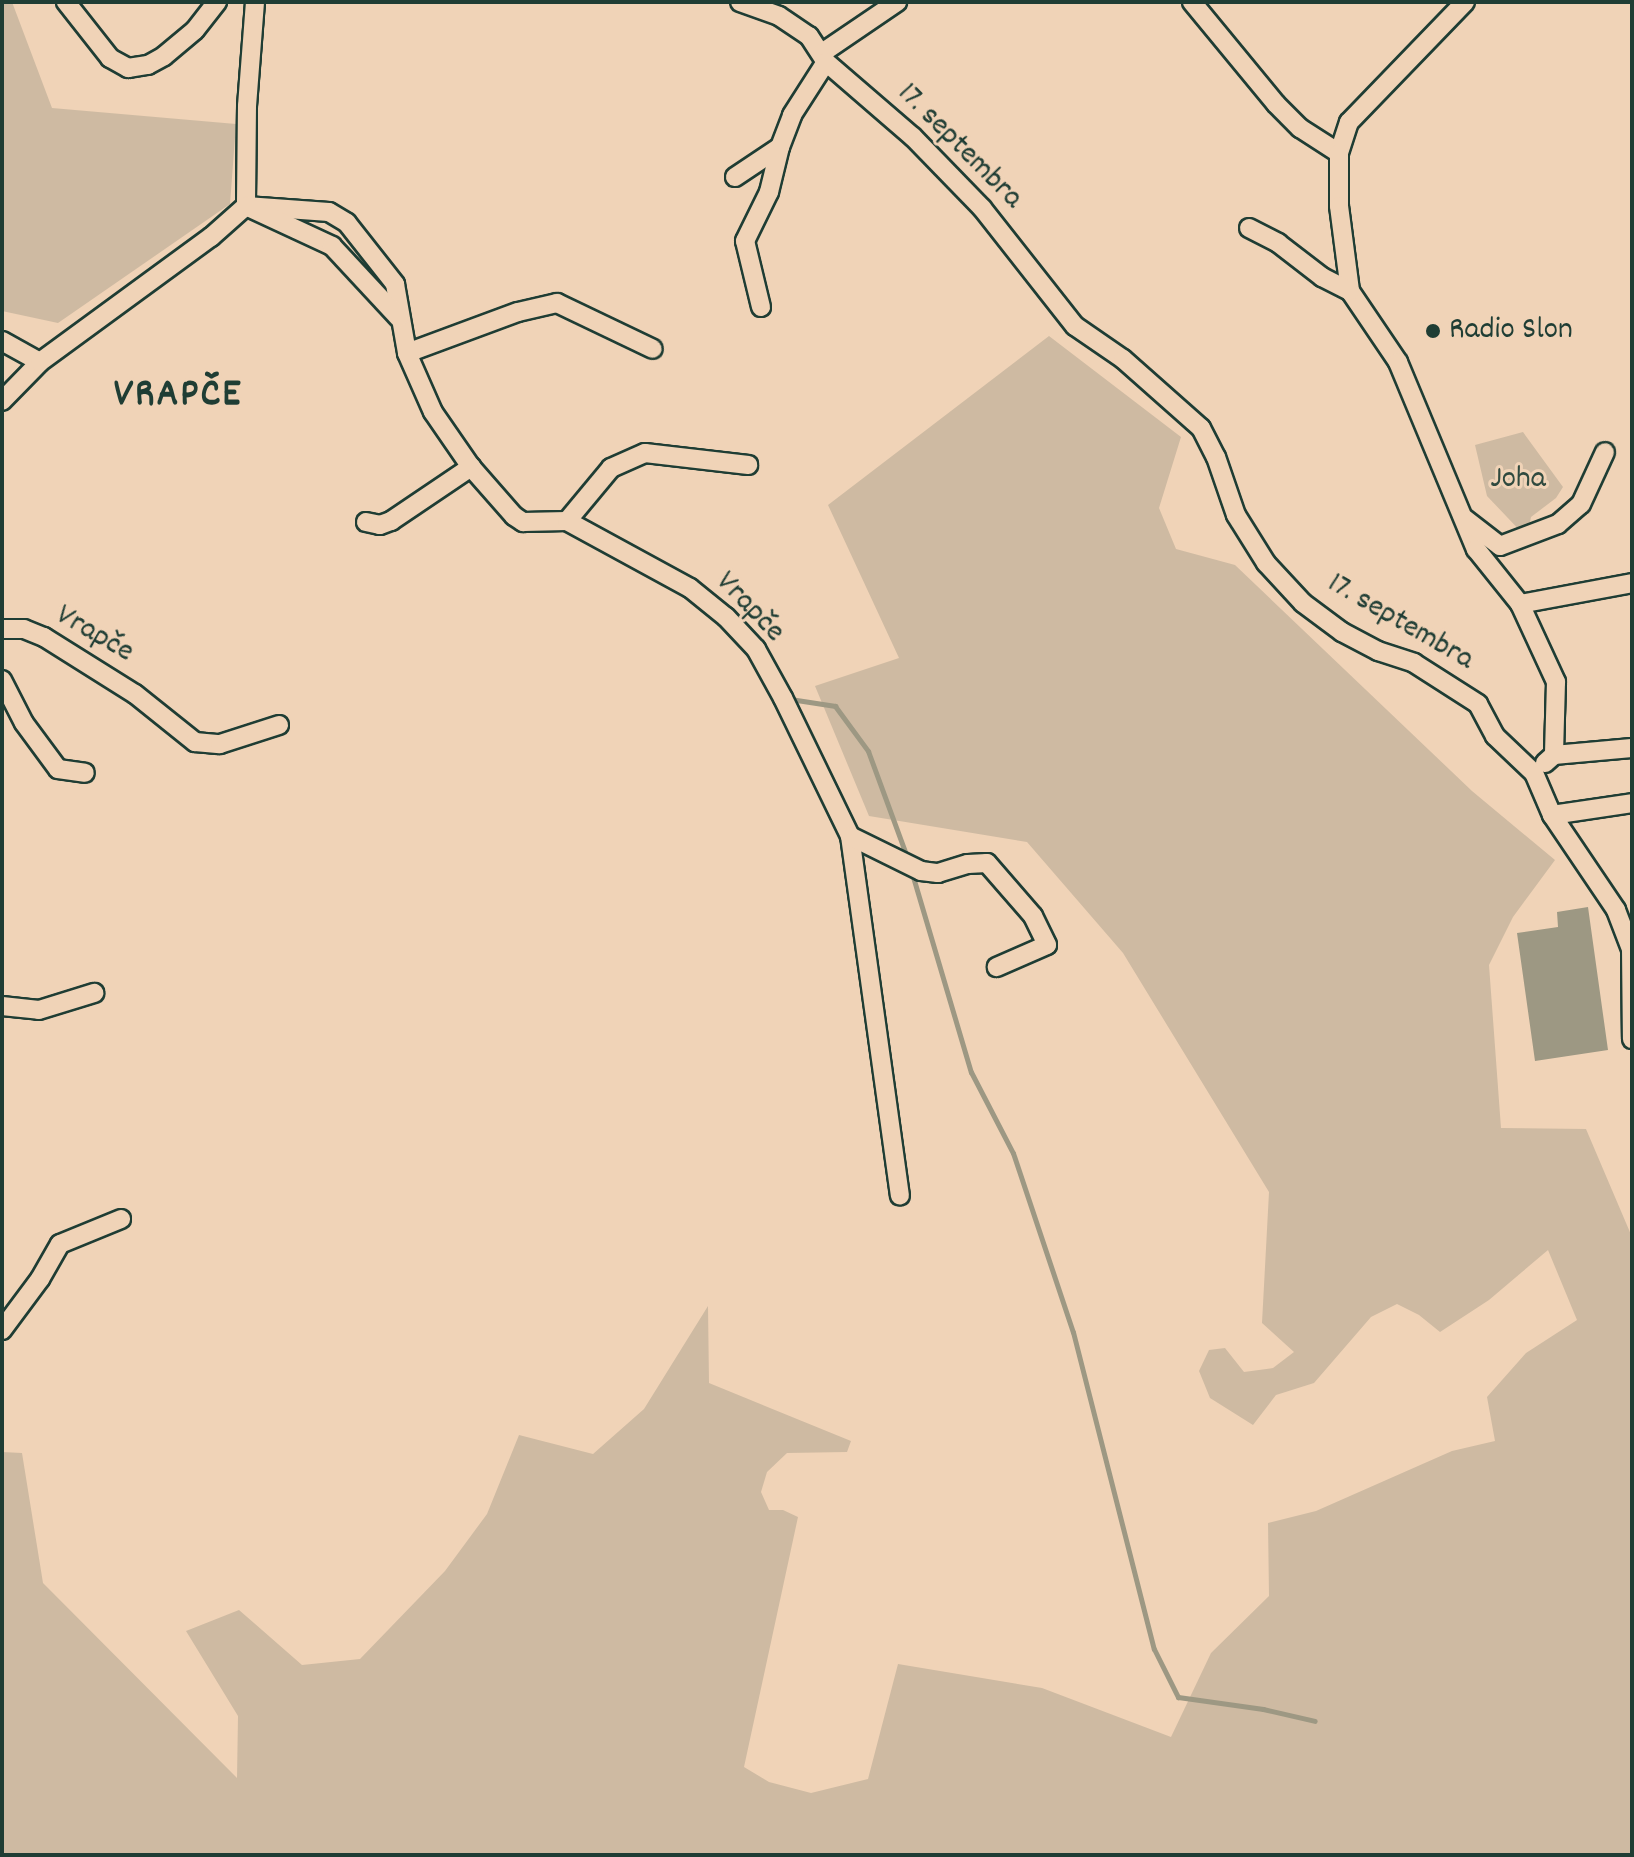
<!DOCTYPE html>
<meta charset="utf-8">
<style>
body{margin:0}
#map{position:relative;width:1634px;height:1857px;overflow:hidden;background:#f0d3b7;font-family:Dekko,sans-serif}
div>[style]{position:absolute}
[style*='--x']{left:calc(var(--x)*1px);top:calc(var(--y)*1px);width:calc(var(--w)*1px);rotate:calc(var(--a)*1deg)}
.green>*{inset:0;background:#cebaa2}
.water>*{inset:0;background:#9d9883}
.stream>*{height:5px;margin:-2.5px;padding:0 2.5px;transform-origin:2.5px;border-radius:2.5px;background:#9d9883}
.roads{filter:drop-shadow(2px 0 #1f3d34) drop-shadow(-2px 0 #1f3d34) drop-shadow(0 2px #1f3d34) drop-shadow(0 -2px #1f3d34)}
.minor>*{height:18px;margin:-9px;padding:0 9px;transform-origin:9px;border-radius:9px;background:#f0d3b7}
.dots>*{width:22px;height:22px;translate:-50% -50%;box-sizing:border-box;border:4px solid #f0d3b7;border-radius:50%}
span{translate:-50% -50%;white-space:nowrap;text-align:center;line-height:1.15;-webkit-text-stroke:6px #f0d3b7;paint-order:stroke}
.street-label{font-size:32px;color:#1f3d34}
.poi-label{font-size:32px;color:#1f3d34}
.left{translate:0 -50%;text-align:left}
.park-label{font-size:32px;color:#304a3f}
.district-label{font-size:40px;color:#1f3d34;font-weight:700;letter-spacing:2px}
.frame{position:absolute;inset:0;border:4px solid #1f3d34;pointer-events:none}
</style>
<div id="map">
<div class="green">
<i style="clip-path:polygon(2px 2px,12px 2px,52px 108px,236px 124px,230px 204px,58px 323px,2px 311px)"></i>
<i style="clip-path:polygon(1049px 336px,1181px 437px,1159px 508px,1176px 549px,1235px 565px,1472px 791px,1555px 860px,1513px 917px,1489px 965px,1501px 1128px,1586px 1129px,1632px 1237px,1632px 1855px,2px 1855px,2px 1452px,22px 1453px,43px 1583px,237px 1778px,238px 1716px,186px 1631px,239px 1610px,302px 1665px,360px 1659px,445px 1571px,487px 1514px,519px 1435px,593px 1454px,644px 1409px,708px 1306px,709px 1383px,851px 1441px,847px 1452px,787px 1453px,767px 1472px,761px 1492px,769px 1510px,783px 1510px,798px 1517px,744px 1767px,769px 1782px,811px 1793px,868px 1779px,898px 1664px,1042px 1688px,1171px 1737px,1211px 1653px,1269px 1596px,1268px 1523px,1316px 1511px,1452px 1451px,1495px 1441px,1487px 1397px,1526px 1353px,1577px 1320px,1548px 1250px,1489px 1300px,1440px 1332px,1419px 1315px,1397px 1304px,1371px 1317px,1314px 1383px,1276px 1395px,1253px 1425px,1210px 1398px,1199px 1371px,1209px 1350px,1225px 1348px,1244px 1372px,1273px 1368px,1294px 1352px,1262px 1323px,1269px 1192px,1123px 953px,1027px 842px,869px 816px,815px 686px,899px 658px,828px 505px)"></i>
<i style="clip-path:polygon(1523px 432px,1563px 487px,1556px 498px,1531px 517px,1527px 538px,1487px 496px,1475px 445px)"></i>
</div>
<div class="water">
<i style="clip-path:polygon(1588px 907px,1608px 1050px,1535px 1061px,1517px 933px,1558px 927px,1557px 912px)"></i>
</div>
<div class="stream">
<i style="--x:790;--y:699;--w:46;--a:8.8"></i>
<i style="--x:835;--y:706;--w:56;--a:53.7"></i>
<i style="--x:868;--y:751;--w:113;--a:69.8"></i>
<i style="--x:911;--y:870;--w:211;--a:73.5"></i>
<i style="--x:971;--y:1072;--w:91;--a:62.6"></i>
<i style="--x:1013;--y:1153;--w:189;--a:71.5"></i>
<i style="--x:1073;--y:1332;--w:327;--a:75.7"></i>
<i style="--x:1154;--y:1649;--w:54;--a:63.4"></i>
<i style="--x:1178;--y:1697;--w:86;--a:8"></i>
<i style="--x:1263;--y:1709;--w:53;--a:13"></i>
</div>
<div class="roads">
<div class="minor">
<i style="--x:66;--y:2;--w:71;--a:51.8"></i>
<i style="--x:110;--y:58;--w:21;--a:29"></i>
<i style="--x:128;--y:68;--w:20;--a:-9"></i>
<i style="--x:148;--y:65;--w:18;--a:-29"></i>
<i style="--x:164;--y:56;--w:40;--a:-40"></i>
<i style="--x:195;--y:30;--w:36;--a:-52"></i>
<i style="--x:255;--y:2;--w:104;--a:94.4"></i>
<i style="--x:247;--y:106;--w:100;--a:90.6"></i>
<i style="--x:246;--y:206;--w:83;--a:4.1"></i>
<i style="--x:329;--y:212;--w:21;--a:31"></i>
<i style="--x:347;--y:223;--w:78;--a:51.8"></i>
<i style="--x:395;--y:284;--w:70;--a:80.1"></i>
<i style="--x:407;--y:353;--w:64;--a:66.2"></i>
<i style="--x:433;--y:412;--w:67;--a:55.4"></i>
<i style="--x:471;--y:467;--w:65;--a:48.7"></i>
<i style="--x:514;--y:516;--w:11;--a:34"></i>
<i style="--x:523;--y:522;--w:44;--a:-1.3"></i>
<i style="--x:567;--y:521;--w:140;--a:28.6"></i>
<i style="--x:690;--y:588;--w:46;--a:38.9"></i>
<i style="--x:726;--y:617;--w:44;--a:46.8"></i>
<i style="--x:756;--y:649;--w:56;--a:61.1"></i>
<i style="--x:783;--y:698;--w:153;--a:64.1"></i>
<i style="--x:850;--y:836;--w:363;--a:82.1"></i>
<i style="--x:740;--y:2;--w:41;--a:19.7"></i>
<i style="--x:779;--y:16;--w:36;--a:34"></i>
<i style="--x:809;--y:36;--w:31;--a:57"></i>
<i style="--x:826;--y:62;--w:115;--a:40.8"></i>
<i style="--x:913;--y:137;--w:99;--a:45.8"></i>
<i style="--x:982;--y:208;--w:150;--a:51.8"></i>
<i style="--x:1075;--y:326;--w:58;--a:34.5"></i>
<i style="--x:1123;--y:359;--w:104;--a:41.5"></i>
<i style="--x:1201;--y:428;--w:33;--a:63"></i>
<i style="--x:1216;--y:457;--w:61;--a:71"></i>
<i style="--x:1236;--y:515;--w:57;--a:58"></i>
<i style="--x:1266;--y:563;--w:54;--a:47.2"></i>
<i style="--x:1303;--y:603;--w:49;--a:36.6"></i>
<i style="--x:1342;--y:632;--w:41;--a:27.8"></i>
<i style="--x:1378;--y:651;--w:38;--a:18"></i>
<i style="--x:1414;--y:663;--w:76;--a:32.6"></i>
<i style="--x:1478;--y:704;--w:36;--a:62"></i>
<i style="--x:1495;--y:736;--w:54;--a:43.5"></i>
<i style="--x:1534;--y:773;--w:46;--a:66.8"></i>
<i style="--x:1552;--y:815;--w:115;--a:56"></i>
<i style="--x:1616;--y:910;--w:42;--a:69"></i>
<i style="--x:1631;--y:949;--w:90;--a:89.4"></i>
<i style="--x:1192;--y:2;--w:132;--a:50.5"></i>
<i style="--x:1276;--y:104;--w:34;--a:45"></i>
<i style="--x:1300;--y:128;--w:46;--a:32.7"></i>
<i style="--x:1465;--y:2;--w:167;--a:134"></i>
<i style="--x:1349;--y:122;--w:33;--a:108"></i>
<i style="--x:1339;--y:153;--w:53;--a:90"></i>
<i style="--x:1339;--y:206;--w:86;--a:82.6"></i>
<i style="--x:1350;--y:291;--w:86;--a:55.9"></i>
<i style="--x:1398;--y:362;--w:203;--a:67.4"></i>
<i style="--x:1476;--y:549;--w:70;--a:51.3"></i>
<i style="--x:1520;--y:604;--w:86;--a:65.2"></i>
<i style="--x:1556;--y:682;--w:73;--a:91.6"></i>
<i style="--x:822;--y:53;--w:91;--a:-34.2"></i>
<i style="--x:735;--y:177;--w:54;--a:-33.7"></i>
<i style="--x:780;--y:147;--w:34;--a:-69"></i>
<i style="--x:792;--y:115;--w:63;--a:-57.3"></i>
<i style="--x:1249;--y:228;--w:33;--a:27"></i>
<i style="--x:1278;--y:243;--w:56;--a:37.7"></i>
<i style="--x:1322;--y:277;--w:31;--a:27"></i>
<i style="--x:761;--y:307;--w:68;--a:-103.6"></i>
<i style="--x:745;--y:241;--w:55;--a:-63.9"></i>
<i style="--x:769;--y:192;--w:46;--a:-76.3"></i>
<i style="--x:2;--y:341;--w:43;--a:28.9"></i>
<i style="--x:407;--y:353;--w:118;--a:-20.3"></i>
<i style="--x:518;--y:312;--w:40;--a:-13"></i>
<i style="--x:557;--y:303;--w:106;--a:25.6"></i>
<i style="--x:2;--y:401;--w:54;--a:-45.7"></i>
<i style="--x:40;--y:362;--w:212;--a:-36.2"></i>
<i style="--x:211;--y:237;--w:47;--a:-41.5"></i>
<i style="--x:246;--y:206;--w:95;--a:24.9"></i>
<i style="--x:332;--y:246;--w:98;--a:47.1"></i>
<i style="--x:1465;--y:519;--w:44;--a:37.6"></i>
<i style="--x:1500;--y:546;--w:62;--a:-20.8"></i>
<i style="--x:1558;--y:524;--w:30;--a:-41"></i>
<i style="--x:1581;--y:504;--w:57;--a:-65.2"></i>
<i style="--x:567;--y:521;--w:69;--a:-50.3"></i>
<i style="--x:611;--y:468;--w:37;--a:-24"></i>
<i style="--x:645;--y:453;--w:104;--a:6.6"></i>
<i style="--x:366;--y:522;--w:14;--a:12"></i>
<i style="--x:380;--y:525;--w:12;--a:-20"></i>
<i style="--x:391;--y:521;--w:97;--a:-34"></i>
<i style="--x:1520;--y:604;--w:114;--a:-10.6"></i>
<i style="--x:2;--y:629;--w:22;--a:0"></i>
<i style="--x:24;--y:629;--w:22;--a:22"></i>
<i style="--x:44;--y:637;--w:107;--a:32.1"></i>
<i style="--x:135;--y:694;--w:77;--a:38.7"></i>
<i style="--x:195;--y:742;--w:25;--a:5"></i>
<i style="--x:220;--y:744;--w:62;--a:-17.9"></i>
<i style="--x:2;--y:680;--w:48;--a:62.9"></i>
<i style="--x:24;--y:723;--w:57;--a:53.5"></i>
<i style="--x:58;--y:769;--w:27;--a:8"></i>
<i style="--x:1545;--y:763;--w:12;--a:-42"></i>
<i style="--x:1554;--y:755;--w:78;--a:-5.1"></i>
<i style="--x:1552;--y:815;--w:81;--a:-8.5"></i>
<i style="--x:850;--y:836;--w:79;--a:26.2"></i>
<i style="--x:921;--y:871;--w:17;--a:7"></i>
<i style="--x:938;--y:873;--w:31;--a:-17"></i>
<i style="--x:968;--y:864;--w:19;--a:-3"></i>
<i style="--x:987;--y:863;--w:70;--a:49"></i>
<i style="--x:1033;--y:916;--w:32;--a:64"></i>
<i style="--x:1047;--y:945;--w:55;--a:156.3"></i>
<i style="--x:2;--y:1006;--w:37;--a:6"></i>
<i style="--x:39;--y:1010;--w:58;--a:-17.2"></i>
<i style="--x:2;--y:1330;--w:64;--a:-53.3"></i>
<i style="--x:40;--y:1279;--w:40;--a:-60.3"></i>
<i style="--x:60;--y:1244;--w:66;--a:-22.3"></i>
</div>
</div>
<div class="dots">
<i style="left:1433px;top:331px;background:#1f3d34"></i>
</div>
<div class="street-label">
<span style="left:959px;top:147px;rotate:45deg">17. septembra</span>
<span style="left:749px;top:608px;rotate:46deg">Vrapče</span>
<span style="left:1400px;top:623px;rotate:30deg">17. septembra</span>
<span style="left:94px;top:635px;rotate:30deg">Vrapče</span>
</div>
<div class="poi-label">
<span class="left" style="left:1449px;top:331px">Radio Slon</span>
</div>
<div class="park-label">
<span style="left:1518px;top:480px">Joha</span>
</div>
<div class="district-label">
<span style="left:178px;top:397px">VRAPČE</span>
</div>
<div class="frame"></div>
</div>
